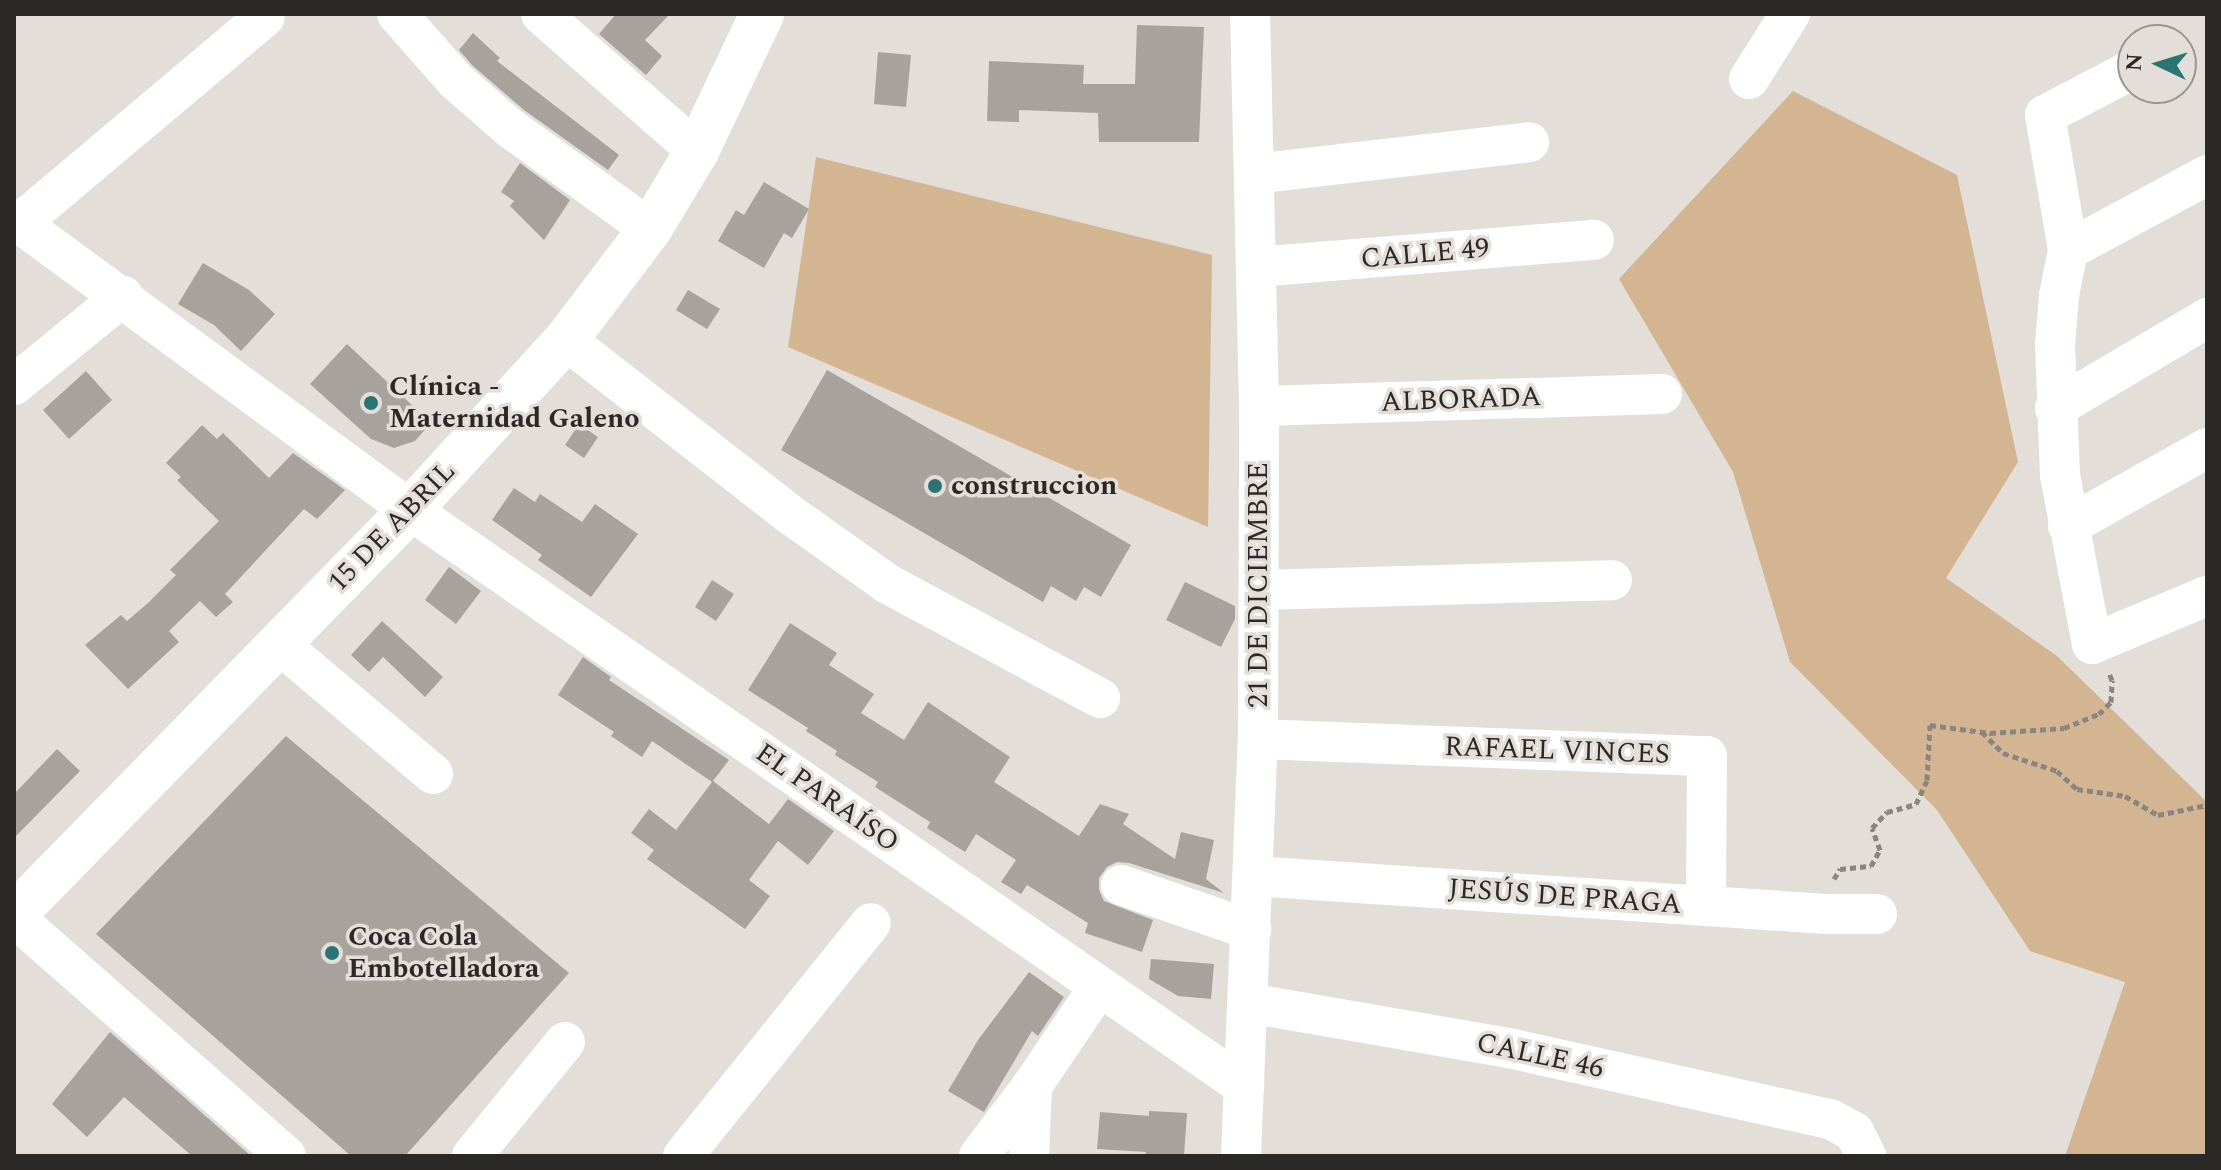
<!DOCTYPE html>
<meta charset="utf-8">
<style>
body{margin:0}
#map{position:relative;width:2221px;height:1170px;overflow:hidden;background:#e3ded8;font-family:Spectral,serif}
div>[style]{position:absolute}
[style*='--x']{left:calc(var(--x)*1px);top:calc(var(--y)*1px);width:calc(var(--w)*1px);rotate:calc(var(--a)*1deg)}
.green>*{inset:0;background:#d4b591}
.building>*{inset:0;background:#a7a29c}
.path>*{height:5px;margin-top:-2.5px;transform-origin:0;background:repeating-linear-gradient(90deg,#898581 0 6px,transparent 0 10px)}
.minor>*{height:40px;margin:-20px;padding:0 20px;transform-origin:20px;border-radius:20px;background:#fff}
.major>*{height:44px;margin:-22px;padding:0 22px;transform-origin:22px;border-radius:22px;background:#fff}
.dots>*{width:22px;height:22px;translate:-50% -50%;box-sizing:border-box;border:4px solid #e3ded8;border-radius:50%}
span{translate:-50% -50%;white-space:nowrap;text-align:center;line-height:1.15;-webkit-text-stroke:7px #e3ded8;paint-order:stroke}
.street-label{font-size:28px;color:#2b2927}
.poi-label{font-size:28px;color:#2b2927;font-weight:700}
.left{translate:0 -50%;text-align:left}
.frame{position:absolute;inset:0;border:16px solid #2b2927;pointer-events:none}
.north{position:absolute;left:2117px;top:24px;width:80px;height:80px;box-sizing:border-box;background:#e3ded8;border:2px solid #999691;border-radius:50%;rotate:274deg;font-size:22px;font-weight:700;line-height:32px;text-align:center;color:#2b2927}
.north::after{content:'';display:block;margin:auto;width:28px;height:36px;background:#2a7474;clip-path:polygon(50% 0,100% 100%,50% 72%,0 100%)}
</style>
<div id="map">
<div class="green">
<i style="clip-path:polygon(1793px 91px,1957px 175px,2018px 462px,1946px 578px,2057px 656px,2207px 802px,2207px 1156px,2065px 1156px,2125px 982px,2030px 951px,1937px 810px,1790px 662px,1733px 472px,1619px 279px)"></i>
<i style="clip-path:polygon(816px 157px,1212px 255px,1208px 527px,788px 347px)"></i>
</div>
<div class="building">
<i style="clip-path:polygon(616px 14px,670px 14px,645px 40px,662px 56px,646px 75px,599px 34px)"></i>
<i style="clip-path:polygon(1137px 25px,1204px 27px,1199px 142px,1099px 142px,1098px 113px,1019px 110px,1019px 122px,987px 121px,989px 61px,1084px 65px,1083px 84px,1135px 84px)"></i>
<i style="clip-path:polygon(473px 33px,500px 58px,497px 61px,619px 155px,608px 170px,524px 110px,472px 65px,459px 50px)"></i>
<i style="clip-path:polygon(878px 52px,911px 55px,906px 107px,874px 104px)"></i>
<i style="clip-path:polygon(520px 163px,570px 200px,544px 240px,510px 206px,514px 201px,501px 192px)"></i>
<i style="clip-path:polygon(764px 182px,809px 209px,792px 238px,784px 233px,764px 268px,718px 241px,736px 210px,744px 215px)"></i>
<i style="clip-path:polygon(203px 263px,249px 290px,275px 314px,241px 351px,214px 325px,178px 304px)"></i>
<i style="clip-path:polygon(688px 290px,720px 309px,707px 329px,676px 310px)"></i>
<i style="clip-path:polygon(347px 344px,431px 423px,415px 441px,394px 448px,371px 439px,310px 384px)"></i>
<i style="clip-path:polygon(827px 370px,1131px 545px,1101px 597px,1084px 587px,1076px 601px,1051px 586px,1043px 602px,781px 450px)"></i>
<i style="clip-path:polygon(86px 371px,112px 400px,69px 439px,43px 410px)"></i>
<i style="clip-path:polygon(579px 424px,598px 437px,584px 458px,565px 445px)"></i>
<i style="clip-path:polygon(202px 425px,217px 439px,223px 433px,269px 478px,293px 453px,345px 490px,317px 519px,304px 509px,225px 594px,233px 602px,216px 617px,200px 601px,169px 631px,179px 642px,128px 689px,85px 645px,121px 615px,127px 621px,148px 603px,176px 575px,170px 570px,219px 521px,177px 480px,181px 477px,166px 463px)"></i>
<i style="clip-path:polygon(514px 488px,535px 502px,540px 494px,582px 522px,595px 504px,638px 534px,591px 597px,538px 560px,542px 555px,492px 520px)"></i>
<i style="clip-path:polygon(449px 567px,481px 591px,456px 624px,425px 600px)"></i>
<i style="clip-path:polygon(712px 580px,734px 594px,716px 621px,695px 607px)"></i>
<i style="clip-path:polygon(1185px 582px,1235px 606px,1235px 619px,1221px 647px,1166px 620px)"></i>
<i style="clip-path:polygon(382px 621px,443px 677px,425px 697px,383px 657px,369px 672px,351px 655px)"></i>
<i style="clip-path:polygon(790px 623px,837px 653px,829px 665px,874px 694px,861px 713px,904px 740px,928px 702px,1010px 757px,994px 782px,1079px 836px,1100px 804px,1129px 814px,1123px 824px,1175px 859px,1181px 832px,1214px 840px,1206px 879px,1224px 893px,1129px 863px,1117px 862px,1107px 867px,1099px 878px,1099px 890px,1104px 901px,1153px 920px,1142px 952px,1085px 933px,1088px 923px,1027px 885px,1021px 894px,1001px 882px,1016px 860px,976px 834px,965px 852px,927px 828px,930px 822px,875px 787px,878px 782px,835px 755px,837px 751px,806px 731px,808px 728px,748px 690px)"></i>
<i style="clip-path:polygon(583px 657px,611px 677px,609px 680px,729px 760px,713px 781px,769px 824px,788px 799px,834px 831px,808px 865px,778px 841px,749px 880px,770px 896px,745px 929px,647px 859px,654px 850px,631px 833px,649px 809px,676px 830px,712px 782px,652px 741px,642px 757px,611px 736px,614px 732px,558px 695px)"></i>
<i style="clip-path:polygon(286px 736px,569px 973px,405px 1156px,351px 1156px,96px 934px)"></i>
<i style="clip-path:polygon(57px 749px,80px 771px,14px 838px,14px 794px)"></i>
<i style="clip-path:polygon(1151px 959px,1214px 964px,1211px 999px,1178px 996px,1149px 979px)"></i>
<i style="clip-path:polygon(1029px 972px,1064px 997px,1038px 1036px,1032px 1031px,984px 1112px,948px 1091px,978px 1040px)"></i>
<i style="clip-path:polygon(110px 1032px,251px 1156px,192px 1156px,124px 1097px,87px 1137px,52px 1104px)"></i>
<i style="clip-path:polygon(1149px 1111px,1187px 1113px,1184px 1156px,1145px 1156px,1146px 1152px,1097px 1149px,1100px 1112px,1149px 1116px)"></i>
</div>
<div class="path">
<i style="--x:1982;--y:732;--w:30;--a:45"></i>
<i style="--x:2003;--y:753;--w:57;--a:18.4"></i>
<i style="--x:2057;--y:771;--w:27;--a:42"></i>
<i style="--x:2077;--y:789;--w:49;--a:8.3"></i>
<i style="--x:2125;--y:796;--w:38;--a:30"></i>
<i style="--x:2158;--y:815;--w:50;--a:-11.5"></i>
<i style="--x:1834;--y:879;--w:12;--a:-59"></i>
<i style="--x:1840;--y:869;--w:31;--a:-6"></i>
<i style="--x:1871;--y:866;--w:18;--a:-61"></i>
<i style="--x:1880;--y:850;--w:23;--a:-110"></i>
<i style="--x:1872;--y:828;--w:22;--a:-47"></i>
<i style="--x:1887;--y:812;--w:30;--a:-15"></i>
<i style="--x:1916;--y:804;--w:26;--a:-65"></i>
<i style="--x:1927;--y:780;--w:55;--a:-86.9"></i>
<i style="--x:1930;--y:725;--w:61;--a:7.6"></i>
<i style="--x:1990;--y:733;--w:74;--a:-3.9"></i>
<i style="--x:2064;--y:728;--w:38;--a:-22"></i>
<i style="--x:2099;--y:714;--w:17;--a:-45"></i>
<i style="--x:2111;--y:702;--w:22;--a:-87"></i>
<i style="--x:2112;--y:680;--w:8;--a:-113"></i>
</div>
<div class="minor">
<i style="--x:397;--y:14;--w:89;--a:48.6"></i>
<i style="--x:456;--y:81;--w:72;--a:41"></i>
<i style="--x:510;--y:128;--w:173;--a:35.8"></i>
<i style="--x:541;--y:14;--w:208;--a:41.3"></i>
<i style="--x:2133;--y:69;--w:99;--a:152.4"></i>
<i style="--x:2045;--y:115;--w:137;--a:80.3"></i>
<i style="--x:2068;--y:250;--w:47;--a:101.1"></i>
<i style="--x:2059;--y:296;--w:49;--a:94.7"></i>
<i style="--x:2055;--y:345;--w:130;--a:87.8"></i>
<i style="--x:2060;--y:475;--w:172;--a:79.3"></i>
<i style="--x:2092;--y:644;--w:125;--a:-22.7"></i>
<i style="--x:1749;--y:79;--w:77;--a:-57.8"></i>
<i style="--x:1254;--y:174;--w:277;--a:-6.6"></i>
<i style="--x:14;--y:219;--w:491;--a:36.3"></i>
<i style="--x:410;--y:510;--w:1014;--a:34.63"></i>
<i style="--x:20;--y:223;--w:320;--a:-40.1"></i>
<i style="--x:2068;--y:250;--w:158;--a:-28.3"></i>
<i style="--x:1256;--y:267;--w:339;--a:-4.6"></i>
<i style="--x:566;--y:340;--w:281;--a:37.9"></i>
<i style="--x:788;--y:513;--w:123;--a:35.4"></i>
<i style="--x:888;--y:584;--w:241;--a:28.3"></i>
<i style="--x:14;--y:385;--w:141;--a:-39.2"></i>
<i style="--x:1259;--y:406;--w:403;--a:-1.7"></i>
<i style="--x:2055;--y:408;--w:177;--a:-30.6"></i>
<i style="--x:2068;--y:526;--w:159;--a:-29.3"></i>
<i style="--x:1259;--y:590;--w:353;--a:-1.6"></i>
<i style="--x:278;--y:643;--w:203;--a:40.2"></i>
<i style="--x:1258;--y:739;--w:449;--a:2.2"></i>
<i style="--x:1707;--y:756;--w:150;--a:90.4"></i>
<i style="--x:1253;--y:876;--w:574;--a:3.79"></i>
<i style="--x:1826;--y:914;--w:51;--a:0"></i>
<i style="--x:1121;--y:885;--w:138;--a:19.1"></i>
<i style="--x:14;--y:917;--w:362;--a:41.3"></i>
<i style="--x:1248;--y:1003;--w:269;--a:9.8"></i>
<i style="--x:1513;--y:1049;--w:325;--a:12.5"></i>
<i style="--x:1830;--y:1119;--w:27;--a:28"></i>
<i style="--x:1854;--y:1132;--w:27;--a:63"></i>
<i style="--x:472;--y:1156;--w:147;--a:-50.8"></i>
<i style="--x:683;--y:1156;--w:299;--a:-51.1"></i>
<i style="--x:979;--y:1156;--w:88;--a:-52.9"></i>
<i style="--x:1029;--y:1156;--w:70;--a:-87.5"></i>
<i style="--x:1032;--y:1086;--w:120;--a:-55.9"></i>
<i style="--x:1241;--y:1156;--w:417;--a:-87.7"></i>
<i style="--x:1258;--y:739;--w:333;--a:-89.8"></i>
<i style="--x:1259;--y:406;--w:392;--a:-91.3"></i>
</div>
<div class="major">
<i style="--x:14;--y:915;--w:566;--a:-45.64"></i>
<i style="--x:410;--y:510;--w:231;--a:-47.5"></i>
<i style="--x:566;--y:340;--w:139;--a:-52.9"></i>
<i style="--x:650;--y:229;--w:91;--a:-58.9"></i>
<i style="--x:697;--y:151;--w:152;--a:-64.6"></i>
</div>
<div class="dots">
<i style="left:371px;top:403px;background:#2a7474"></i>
<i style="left:935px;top:486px;background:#2a7474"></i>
<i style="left:332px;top:953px;background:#2a7474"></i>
</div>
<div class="street-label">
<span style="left:1425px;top:254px;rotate:-5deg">CALLE 49</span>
<span style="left:1461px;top:400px;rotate:-2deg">ALBORADA</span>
<span style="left:392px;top:527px;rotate:-46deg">15 DE ABRIL</span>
<span style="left:1259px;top:585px;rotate:-90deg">21 DE DICIEMBRE</span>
<span style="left:1557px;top:751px;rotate:2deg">RAFAEL VINCES</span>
<span style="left:827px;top:798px;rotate:35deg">EL PARAÍSO</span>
<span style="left:1565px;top:897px;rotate:4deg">JESÚS DE PRAGA</span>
<span style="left:1540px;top:1056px;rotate:12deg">CALLE 46</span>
</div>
<div class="poi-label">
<span class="left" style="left:389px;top:403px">Clínica -<br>Maternidad Galeno</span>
<span class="left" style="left:951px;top:486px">construccion</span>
<span class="left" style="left:348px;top:953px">Coca Cola<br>Embotelladora</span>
</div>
<div class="frame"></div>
<div class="north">N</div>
</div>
